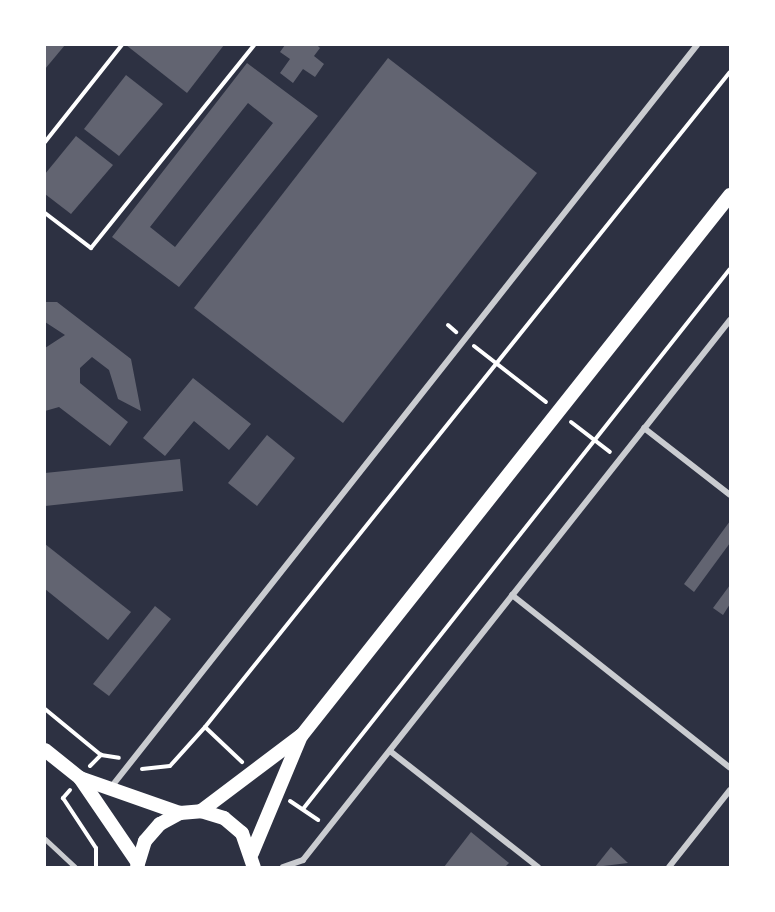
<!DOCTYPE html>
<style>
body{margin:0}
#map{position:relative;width:775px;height:912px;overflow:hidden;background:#2d3142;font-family:Lato,sans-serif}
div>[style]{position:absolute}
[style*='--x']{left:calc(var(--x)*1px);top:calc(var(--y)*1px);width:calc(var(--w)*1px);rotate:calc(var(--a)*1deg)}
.building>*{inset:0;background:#626471}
.path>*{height:4px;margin:-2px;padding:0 2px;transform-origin:2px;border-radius:2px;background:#fff}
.pedestrian>*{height:5px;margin:-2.5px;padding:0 2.5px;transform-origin:2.5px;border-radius:2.5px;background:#caccd0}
.minor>*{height:6px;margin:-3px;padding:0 3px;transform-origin:3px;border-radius:3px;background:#caccd0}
.primary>*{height:14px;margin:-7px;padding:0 7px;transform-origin:7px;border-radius:7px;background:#fff}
span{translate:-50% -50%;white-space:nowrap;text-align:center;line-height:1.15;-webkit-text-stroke:4.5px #fff;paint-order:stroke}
.frame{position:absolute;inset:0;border:46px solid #fff;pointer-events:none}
</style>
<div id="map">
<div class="building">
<i style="clip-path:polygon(45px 45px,65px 45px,45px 69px)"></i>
<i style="clip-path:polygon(126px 45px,224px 45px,187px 93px)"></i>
<i style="clip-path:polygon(285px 45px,317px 45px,320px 48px,314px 56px,324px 64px,315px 77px,303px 69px,293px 83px,280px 73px,290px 59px,280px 52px)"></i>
<i style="clip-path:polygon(388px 58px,537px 173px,343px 423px,194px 308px)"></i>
<i style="clip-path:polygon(evenodd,247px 63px,318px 116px,179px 287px,112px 237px,247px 63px,248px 103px,273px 123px,175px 247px,150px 227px,248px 103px)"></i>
<i style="clip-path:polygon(126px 75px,163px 104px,119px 156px,84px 129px)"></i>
<i style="clip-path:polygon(76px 136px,113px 165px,71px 214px,45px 194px,45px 174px)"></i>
<i style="clip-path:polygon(45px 302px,57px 302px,131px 359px,141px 411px,118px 399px,109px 370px,92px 357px,80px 368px,80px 383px,128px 422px,110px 446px,59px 407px,45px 411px,45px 348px,65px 335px,45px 322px)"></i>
<i style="clip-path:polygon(193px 378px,251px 424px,229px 450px,194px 421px,165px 456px,143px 438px)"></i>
<i style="clip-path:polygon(267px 435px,295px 458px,257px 506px,228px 483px)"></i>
<i style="clip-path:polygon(180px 459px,183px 491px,45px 506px,45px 473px)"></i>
<i style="clip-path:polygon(730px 521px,730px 543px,694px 592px,684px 584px)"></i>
<i style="clip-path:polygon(45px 544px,131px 612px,108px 640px,45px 589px)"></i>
<i style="clip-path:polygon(730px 585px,730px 604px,723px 615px,713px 608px)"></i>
<i style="clip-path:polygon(155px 606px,171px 619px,109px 696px,93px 684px)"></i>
<i style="clip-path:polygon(471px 832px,509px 863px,505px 867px,444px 867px)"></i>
<i style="clip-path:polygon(611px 847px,628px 863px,595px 867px)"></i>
</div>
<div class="path">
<i style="--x:45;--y:142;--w:124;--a:-51.6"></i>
<i style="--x:45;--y:213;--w:58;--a:37.3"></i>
<i style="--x:91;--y:248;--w:260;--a:-51.2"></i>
<i style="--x:448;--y:325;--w:11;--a:41"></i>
<i style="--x:474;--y:346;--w:91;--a:37.9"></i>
<i style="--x:571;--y:422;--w:49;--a:37.6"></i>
<i style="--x:45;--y:709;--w:72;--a:39.4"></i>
<i style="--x:205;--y:727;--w:51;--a:43.4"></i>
<i style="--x:90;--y:766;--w:16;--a:-45"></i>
<i style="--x:101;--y:755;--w:18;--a:9"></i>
<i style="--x:142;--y:769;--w:28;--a:-6"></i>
<i style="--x:170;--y:766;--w:52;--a:-48.1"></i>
<i style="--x:205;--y:727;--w:839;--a:-51.29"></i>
<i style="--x:70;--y:790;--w:11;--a:131"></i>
<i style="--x:63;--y:798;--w:60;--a:56.6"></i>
<i style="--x:96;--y:848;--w:19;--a:90"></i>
<i style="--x:290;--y:801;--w:34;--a:34"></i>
<i style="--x:303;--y:809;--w:688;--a:-51.67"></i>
</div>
<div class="pedestrian">
<i style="--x:45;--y:839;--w:41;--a:43"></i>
</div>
<div class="minor">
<i style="--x:644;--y:428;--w:109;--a:37.9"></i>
<i style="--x:512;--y:595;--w:278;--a:38.4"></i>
<i style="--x:390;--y:751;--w:188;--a:38.1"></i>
<i style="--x:112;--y:786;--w:944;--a:-51.71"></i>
<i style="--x:283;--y:867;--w:21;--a:-19"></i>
<i style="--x:303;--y:860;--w:688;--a:-51.67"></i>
<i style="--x:669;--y:867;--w:98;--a:-51.6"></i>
</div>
<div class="primary">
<i style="--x:45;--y:750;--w:45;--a:38.7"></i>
<i style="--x:80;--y:778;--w:103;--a:55.7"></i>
<i style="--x:80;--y:778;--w:106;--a:19.3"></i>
<i style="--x:201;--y:811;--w:126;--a:-37"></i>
<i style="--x:302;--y:735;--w:689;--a:-51.6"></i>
<i style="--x:252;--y:853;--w:127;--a:-67.3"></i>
<i style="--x:137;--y:867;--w:27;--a:-73"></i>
<i style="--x:145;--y:841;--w:23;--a:-49"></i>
<i style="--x:160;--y:824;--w:23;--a:-29"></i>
<i style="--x:180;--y:813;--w:21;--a:-5"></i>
<i style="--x:201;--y:811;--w:24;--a:17"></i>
<i style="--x:224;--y:818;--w:23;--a:40"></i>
<i style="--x:242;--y:833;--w:36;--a:71"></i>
</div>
<div class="frame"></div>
</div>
